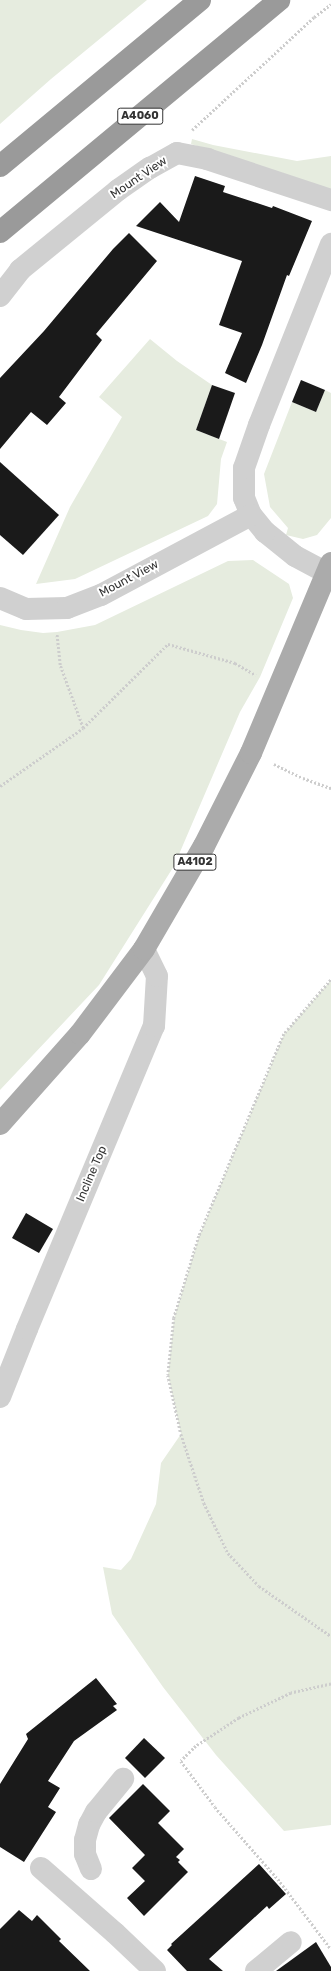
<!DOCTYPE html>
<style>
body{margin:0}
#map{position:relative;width:331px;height:1971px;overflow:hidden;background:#fff;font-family:Rubik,sans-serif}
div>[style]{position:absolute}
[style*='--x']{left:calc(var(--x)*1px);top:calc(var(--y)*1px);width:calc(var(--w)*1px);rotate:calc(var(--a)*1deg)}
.green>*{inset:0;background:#e6ecdf}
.building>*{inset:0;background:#1a1a1a}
.path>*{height:2.5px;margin-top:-1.25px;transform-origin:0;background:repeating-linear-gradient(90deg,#cdcdcd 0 2px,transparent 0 4px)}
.minor>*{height:22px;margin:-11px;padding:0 11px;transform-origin:11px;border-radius:11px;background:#d0d0d0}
.major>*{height:22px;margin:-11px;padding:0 11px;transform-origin:11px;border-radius:11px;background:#ababab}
.highway>*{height:22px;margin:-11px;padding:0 11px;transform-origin:11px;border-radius:11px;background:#9a9a9a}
span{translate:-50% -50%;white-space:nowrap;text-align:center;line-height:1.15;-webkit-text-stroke:4px #fff;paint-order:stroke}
.shield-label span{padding:1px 3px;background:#fff;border:1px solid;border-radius:3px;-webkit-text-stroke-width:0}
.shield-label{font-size:11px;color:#333;font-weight:700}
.street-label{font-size:12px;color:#333}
</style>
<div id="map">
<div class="green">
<i style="clip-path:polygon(0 0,147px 0,51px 79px,0 124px)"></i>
<i style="clip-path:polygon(192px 139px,213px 145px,297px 161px,331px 156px,331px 190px,191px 144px)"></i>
<i style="clip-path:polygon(150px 339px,177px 361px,212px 385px,196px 430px,227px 442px,221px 459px,217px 504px,208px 516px,75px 579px,36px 584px,70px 507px,122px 417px,99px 397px)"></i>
<i style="clip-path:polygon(325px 390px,331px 393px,331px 518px,317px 535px,303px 539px,286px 535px,288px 528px,270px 507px,264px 474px,292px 402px,316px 412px)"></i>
<i style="clip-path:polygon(253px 560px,289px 584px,293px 598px,260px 677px,240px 712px,174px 866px,99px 985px,0 1090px,0 625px,21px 630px,43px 633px,57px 632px,95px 625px,228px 561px)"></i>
<i style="clip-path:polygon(331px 980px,331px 1825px,284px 1831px,216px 1755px,163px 1687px,112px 1614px,103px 1567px,121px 1570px,131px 1559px,156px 1504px,161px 1463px,181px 1434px,168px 1375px,174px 1318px,199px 1236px,284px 1034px)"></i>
</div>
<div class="building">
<i style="clip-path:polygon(195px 176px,225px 186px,223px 192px,272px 208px,273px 206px,312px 221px,289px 276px,287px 275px,262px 345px,246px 383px,225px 373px,242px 333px,219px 325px,242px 261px,136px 226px,160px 202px,179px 222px)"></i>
<i style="clip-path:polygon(129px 233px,157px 261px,96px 334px,102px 340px,59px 397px,66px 403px,47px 425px,31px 412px,0 449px,0 378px,44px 331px,113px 249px)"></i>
<i style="clip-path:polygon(301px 380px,325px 390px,316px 412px,292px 402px)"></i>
<i style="clip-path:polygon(212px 385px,235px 393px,219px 439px,196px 430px)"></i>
<i style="clip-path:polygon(0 462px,59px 515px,23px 555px,0 535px)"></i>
<i style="clip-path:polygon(26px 1213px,53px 1229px,39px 1253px,12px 1238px)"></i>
<i style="clip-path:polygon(96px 1678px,117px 1704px,113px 1706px,117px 1710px,74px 1741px,48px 1781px,60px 1788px,48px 1807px,56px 1812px,24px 1862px,0 1847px,0 1784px,28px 1739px,26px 1734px)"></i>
<i style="clip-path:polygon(144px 1738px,165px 1758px,145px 1778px,125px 1758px)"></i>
<i style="clip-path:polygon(143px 1784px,170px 1811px,158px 1823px,184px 1849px,176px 1857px,180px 1860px,178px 1862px,188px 1872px,144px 1916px,127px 1898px,145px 1881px,132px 1868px,145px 1855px,109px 1818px)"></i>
<i style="clip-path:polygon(259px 1864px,286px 1894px,269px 1909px,267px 1906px,209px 1959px,223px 1971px,187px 1971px,167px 1950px,172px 1945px,171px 1944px)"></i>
<i style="clip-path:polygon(19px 1910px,32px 1921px,37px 1915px,61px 1939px,59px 1941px,90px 1971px,0 1971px,0 1929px)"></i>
<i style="clip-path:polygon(316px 1942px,331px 1967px,331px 1971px,276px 1971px)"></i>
</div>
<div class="path">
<i style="--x:192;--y:130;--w:166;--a:-42.8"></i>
<i style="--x:314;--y:17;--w:21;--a:-37"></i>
<i style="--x:83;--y:728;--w:120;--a:-44.7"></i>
<i style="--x:168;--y:644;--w:70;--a:15.8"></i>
<i style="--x:235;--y:663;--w:24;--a:30"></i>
<i style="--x:274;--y:764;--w:32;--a:26"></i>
<i style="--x:303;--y:778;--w:30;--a:20"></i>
<i style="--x:0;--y:786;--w:101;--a:-34.9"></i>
<i style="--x:83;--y:728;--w:67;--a:-110.1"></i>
<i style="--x:60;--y:665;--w:31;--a:-96"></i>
<i style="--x:331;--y:980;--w:72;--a:131"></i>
<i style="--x:284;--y:1034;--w:219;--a:112.8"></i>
<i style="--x:199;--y:1236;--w:86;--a:107"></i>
<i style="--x:174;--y:1318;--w:57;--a:96"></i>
<i style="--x:168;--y:1375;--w:60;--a:77.6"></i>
<i style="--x:181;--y:1434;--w:73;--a:71.6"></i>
<i style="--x:204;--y:1503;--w:55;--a:64.4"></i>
<i style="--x:228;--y:1553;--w:45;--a:46.8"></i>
<i style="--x:259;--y:1586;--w:88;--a:34.8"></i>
<i style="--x:331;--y:1684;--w:41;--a:167.3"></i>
<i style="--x:291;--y:1693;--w:58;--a:154.3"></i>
<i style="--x:239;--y:1718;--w:51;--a:146.9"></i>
<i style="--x:196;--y:1746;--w:21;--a:135"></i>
<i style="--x:181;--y:1761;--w:57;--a:53.5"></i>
<i style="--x:215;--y:1807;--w:96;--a:48.8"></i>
<i style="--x:278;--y:1879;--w:88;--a:52.9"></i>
</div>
<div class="minor">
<i style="--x:0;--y:296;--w:33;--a:-52"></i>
<i style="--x:20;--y:270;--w:127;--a:-39.2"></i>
<i style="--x:118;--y:190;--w:39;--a:-35"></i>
<i style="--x:150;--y:168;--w:31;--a:-29"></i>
<i style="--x:177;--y:153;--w:31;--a:11"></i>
<i style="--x:207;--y:159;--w:131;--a:18.3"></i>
<i style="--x:327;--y:573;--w:36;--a:-152"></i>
<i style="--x:295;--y:556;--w:38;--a:-141"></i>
<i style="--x:265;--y:532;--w:22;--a:-129"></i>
<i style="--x:251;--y:515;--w:18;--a:-112"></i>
<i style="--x:244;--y:498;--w:30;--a:-90"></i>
<i style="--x:244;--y:468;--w:46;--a:-70.8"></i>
<i style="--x:259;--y:425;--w:195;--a:-68.3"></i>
<i style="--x:0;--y:598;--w:28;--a:23"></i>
<i style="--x:26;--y:609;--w:41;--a:-1.4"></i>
<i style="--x:67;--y:608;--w:36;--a:-21"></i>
<i style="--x:101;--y:595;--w:170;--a:-28.1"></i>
<i style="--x:0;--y:1397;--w:73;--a:-68.3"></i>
<i style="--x:27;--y:1329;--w:329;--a:-67.3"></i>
<i style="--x:154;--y:1026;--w:50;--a:-86.6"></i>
<i style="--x:157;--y:976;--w:30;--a:-116"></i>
<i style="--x:41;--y:1868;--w:98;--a:41.3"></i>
<i style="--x:115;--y:1933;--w:55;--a:43.5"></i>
<i style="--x:91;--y:1869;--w:16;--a:-112"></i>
<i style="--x:85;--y:1854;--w:14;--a:-90"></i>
<i style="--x:85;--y:1840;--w:16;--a:-75"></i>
<i style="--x:89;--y:1825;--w:15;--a:-62"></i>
<i style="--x:96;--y:1812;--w:43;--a:-50.7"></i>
<i style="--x:256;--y:1971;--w:45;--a:-39.6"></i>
</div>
<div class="major">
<i style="--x:0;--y:1124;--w:120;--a:-48.4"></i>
<i style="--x:80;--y:1034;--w:106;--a:-53"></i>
<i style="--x:144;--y:949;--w:119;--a:-59.8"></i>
<i style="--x:204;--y:846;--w:104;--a:-63.2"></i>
<i style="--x:251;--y:753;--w:206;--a:-67.2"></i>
</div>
<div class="highway">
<i style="--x:0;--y:166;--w:260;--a:-39.7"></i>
<i style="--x:0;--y:232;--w:363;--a:-39.7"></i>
</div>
<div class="shield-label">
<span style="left:140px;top:116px">A4060</span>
<span style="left:195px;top:862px">A4102</span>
</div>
<div class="street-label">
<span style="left:139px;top:178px;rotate:-34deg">Mount View</span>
<span style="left:129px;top:579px;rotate:-28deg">Mount View</span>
<span style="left:92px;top:1174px;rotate:-67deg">Incline Top</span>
</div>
</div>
